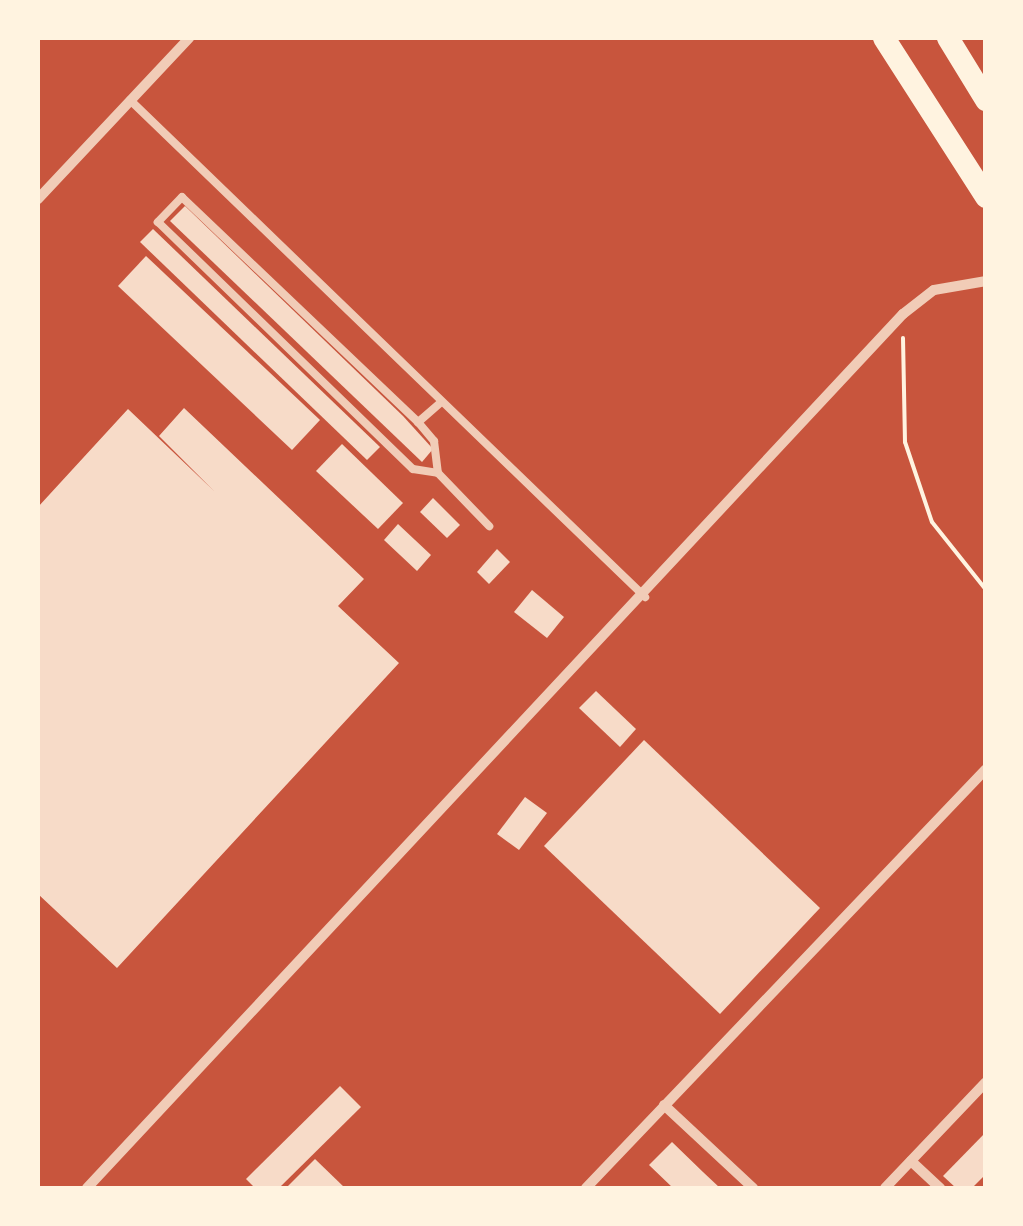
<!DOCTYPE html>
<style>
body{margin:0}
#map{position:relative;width:1023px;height:1226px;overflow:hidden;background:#c8553d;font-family:"Space Grotesk",sans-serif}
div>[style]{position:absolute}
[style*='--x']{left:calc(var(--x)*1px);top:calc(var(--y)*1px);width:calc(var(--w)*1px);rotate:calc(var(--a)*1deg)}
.building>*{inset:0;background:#f7dbc8}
.path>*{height:4px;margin:-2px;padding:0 2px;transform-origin:2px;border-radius:2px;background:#fff3e0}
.service>*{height:8px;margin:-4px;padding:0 4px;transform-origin:4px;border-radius:4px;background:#f1ccb7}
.minor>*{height:10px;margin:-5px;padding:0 5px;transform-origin:5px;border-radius:5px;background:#f1ccb7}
.trunk>*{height:22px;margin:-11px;padding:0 11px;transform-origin:11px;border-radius:11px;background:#fff3e0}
span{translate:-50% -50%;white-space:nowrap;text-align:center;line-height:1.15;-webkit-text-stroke:10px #fff3e0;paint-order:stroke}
.frame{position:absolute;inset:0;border:40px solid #fff3e0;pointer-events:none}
</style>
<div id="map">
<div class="building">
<i style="clip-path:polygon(185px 206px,403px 416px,433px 449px,422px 462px,170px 221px)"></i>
<i style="clip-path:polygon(153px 229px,380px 447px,367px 460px,140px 242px)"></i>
<i style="clip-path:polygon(146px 256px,320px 420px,292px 450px,118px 286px)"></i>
<i style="clip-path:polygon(184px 408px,364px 579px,338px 606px,399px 663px,117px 968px,38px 894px,38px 507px,128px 409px,214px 491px,159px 436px)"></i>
<i style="clip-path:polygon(342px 444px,403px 503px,378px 529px,316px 471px)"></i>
<i style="clip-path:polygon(433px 498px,460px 525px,447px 538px,420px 512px)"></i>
<i style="clip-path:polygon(398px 524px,431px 555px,417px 571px,384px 540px)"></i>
<i style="clip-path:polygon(497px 549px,510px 562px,489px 584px,477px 572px)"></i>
<i style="clip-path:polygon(532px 590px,564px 617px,547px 638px,514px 612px)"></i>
<i style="clip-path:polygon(596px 691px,636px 729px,620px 747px,579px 708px)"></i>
<i style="clip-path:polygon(644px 740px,820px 908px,720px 1014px,544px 846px)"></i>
<i style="clip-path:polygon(525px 797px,547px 813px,519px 850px,497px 834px)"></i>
<i style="clip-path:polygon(340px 1086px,361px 1107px,279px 1188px,255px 1188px,246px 1179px)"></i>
<i style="clip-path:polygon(986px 1132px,986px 1174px,972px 1188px,956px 1188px,943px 1176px)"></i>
<i style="clip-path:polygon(672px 1142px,703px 1172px,720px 1188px,673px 1188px,649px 1165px)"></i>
<i style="clip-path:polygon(315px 1159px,345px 1188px,286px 1188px)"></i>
</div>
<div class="path">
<i style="--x:903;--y:338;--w:104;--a:88.9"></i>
<i style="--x:905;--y:442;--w:84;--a:71.4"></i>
<i style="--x:932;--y:522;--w:87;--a:51.5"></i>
</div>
<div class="service">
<i style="--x:130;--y:100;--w:716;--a:43.98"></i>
<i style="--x:439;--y:404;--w:28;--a:139"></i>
<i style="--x:418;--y:422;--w:326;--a:-136.4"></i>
<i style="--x:182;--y:197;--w:35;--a:134"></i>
<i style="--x:158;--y:222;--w:355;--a:44.1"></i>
<i style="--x:413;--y:469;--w:25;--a:9"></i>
<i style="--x:438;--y:473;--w:74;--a:46.1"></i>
<i style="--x:418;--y:422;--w:25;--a:50"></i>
<i style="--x:434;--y:441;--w:32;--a:83"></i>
</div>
<div class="minor">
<i style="--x:38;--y:199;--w:221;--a:-46.8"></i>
<i style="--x:664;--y:1105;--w:122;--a:43"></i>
<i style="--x:911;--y:1161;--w:40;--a:43"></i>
<i style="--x:87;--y:1188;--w:1196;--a:-46.97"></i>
<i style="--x:903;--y:314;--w:39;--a:-38"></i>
<i style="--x:934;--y:290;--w:53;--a:-9.8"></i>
<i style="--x:586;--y:1188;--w:579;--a:-46.33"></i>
<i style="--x:885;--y:1188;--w:146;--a:-46.4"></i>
</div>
<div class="trunk">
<i style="--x:884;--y:38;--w:189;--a:57.3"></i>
<i style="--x:948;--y:38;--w:73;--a:58.5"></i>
</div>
<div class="frame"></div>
</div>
